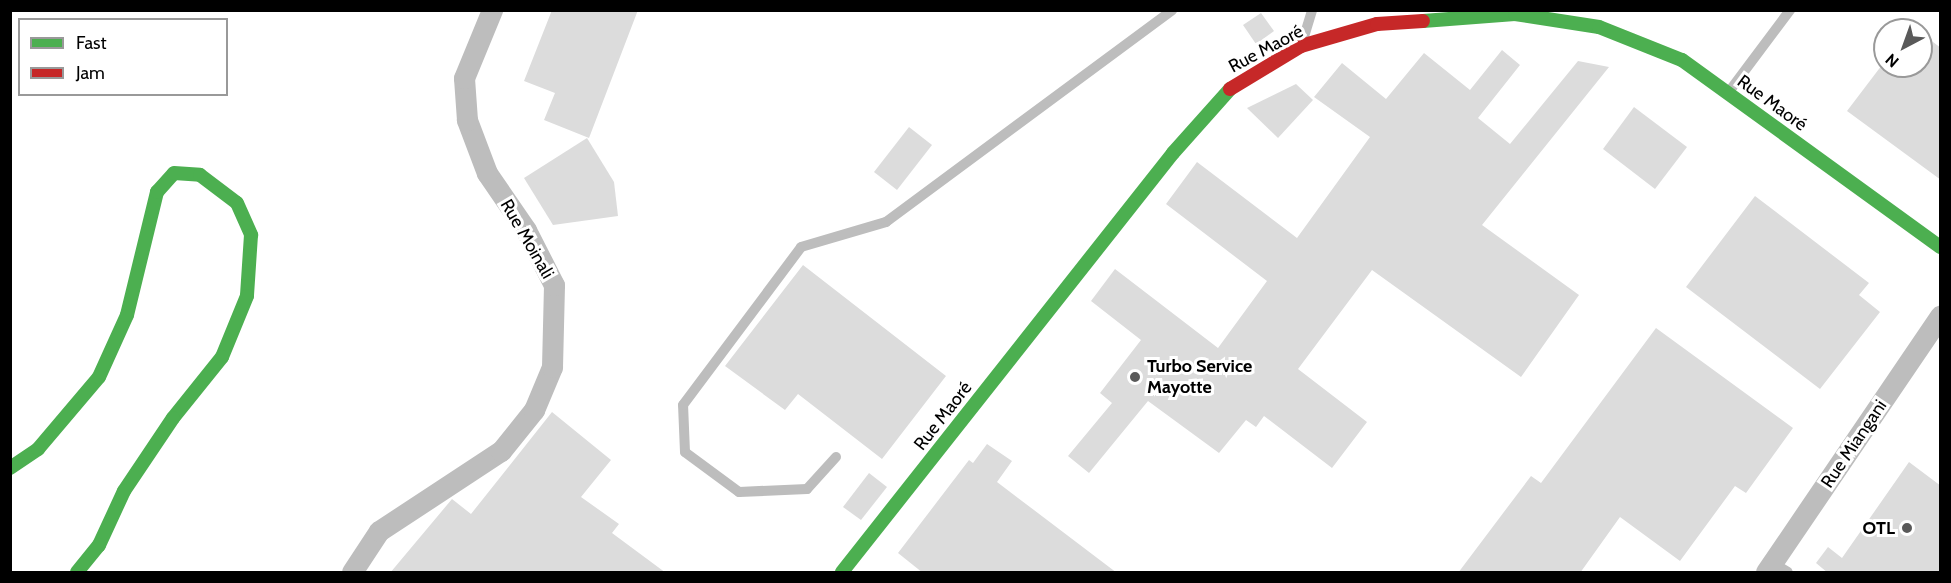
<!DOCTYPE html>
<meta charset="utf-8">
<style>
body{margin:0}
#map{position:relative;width:1951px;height:583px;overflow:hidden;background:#fff;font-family:Cabin,sans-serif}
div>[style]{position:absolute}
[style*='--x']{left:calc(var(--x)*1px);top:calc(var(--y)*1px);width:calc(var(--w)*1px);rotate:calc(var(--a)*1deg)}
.building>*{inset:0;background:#dcdcdc}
.lane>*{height:10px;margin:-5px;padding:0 5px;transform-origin:5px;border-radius:5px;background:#bdbdbd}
.street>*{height:21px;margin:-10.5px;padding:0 10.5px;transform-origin:10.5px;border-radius:10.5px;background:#bdbdbd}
.fast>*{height:14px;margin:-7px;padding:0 7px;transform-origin:7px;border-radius:7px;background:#4caf50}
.jam>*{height:14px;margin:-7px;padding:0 7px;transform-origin:7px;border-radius:7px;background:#c62828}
.dots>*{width:16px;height:16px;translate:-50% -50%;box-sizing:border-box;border:3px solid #fff;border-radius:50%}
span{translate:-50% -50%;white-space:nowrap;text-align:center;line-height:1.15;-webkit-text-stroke:6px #fff;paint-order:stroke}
.street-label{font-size:18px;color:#000}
.poi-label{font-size:18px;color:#000;font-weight:700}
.left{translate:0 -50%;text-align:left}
.right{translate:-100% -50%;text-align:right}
.frame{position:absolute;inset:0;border:12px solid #000;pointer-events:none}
.legend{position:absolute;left:18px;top:18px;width:210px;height:78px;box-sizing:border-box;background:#fff;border:2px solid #999;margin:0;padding:8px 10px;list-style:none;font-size:18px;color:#000}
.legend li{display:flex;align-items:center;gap:12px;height:30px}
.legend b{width:30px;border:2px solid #999}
.north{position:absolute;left:1873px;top:18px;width:60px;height:60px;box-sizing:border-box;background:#fff;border:2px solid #999;border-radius:50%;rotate:221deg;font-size:16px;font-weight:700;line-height:24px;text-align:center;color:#000}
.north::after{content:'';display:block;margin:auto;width:21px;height:27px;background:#595959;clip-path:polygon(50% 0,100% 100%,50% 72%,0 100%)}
</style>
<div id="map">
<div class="building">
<i style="clip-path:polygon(552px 10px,638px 10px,589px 138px,544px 120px,555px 93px,524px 81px)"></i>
<i style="clip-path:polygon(1261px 13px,1274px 31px,1256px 44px,1243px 25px)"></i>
<i style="clip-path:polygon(1921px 33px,1941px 48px,1941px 180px,1847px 111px,1885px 61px,1885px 66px,1921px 66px)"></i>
<i style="clip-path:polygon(1502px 50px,1520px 65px,1478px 118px,1510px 144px,1578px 61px,1609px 67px,1482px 225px,1579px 295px,1521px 377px,1372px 270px,1298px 369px,1367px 422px,1332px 468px,1264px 416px,1256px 427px,1246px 420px,1219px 453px,1148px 401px,1089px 473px,1068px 456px,1112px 403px,1100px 393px,1141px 340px,1091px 301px,1115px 269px,1218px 348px,1267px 281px,1166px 204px,1197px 162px,1297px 238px,1370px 137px,1314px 97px,1342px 63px,1386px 99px,1424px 53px,1470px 90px)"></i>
<i style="clip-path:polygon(1296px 84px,1313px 100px,1278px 138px,1247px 108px)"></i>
<i style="clip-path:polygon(1634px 107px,1687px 147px,1655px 189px,1603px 149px)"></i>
<i style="clip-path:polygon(909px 127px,932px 145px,897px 190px,874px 172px)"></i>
<i style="clip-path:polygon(587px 138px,614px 182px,618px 216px,553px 225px,524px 178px)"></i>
<i style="clip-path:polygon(1755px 196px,1869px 283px,1859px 295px,1880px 312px,1820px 389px,1686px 287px)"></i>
<i style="clip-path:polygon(803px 265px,946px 376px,882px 459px,798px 394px,785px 410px,725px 366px)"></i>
<i style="clip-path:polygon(1656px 328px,1793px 428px,1746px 493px,1735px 486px,1680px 561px,1620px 517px,1580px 573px,1458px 573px,1531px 476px,1541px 483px)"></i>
<i style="clip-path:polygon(552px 412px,611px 460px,581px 497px,619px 524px,612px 533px,666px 573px,390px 573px,452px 499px,471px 514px)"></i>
<i style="clip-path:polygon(987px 444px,1012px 461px,997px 482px,1117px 573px,923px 573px,898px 553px,969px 460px,973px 463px)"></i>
<i style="clip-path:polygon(1909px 462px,1941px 486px,1941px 573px,1828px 573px,1816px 563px,1828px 547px,1842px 558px)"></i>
<i style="clip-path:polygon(869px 473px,887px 487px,861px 520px,843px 507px)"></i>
</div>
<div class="lane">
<i style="--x:1303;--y:40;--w:31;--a:-73"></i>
<i style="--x:1728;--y:93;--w:104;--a:-53.2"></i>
<i style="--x:836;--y:457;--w:43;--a:132.2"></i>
<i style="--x:807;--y:489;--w:68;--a:177.5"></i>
<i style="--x:739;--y:492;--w:67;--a:-143.5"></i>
<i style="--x:685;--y:452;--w:47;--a:-92.4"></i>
<i style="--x:683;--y:405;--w:197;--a:-53.2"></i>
<i style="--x:801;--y:247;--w:89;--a:-16.4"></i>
<i style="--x:886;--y:222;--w:356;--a:-36.5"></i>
<i style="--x:1773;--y:563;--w:17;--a:31"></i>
</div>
<div class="street">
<i style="--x:352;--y:572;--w:49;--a:-56.6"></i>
<i style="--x:379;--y:531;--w:146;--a:-33.3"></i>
<i style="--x:501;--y:451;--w:53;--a:-51.2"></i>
<i style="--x:534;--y:410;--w:47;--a:-67.3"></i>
<i style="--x:552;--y:367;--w:82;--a:-88.6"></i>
<i style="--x:554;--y:285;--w:62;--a:-117"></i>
<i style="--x:526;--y:230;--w:69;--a:-124.4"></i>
<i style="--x:487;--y:173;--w:57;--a:-110.7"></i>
<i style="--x:467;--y:120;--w:42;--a:-94.1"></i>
<i style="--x:464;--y:78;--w:74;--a:-67.6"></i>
<i style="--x:1766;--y:572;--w:310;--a:-55.8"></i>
</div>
<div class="fast">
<i style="--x:1423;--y:21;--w:92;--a:-4.4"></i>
<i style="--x:1515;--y:14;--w:85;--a:8.8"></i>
<i style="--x:1599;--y:27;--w:89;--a:21.7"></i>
<i style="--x:1682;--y:60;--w:319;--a:35.9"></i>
<i style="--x:10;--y:468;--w:34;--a:-34"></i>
<i style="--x:38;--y:449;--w:94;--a:-49.7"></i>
<i style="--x:99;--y:377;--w:68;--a:-65.7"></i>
<i style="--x:127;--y:315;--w:127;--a:-76.3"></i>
<i style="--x:157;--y:192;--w:25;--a:-48"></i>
<i style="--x:174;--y:173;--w:26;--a:4"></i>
<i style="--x:200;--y:175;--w:46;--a:37.1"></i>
<i style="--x:237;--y:203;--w:35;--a:66"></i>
<i style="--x:251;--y:235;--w:61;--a:93.8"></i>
<i style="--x:247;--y:296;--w:66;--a:112.3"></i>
<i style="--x:222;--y:357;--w:78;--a:128.8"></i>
<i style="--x:173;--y:418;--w:88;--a:123.9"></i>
<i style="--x:124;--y:491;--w:60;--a:114.8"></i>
<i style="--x:99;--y:545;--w:35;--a:129"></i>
<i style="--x:842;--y:572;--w:534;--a:-51.69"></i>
<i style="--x:1173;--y:153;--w:86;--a:-48.3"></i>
</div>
<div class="jam">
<i style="--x:1230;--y:89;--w:83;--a:-31.2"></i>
<i style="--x:1301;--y:46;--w:79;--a:-16.1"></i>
<i style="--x:1377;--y:24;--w:46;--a:-3.7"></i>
</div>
<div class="dots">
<i style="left:1135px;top:377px;background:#595959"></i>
<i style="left:1907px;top:528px;background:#595959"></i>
</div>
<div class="street-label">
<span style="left:1266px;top:49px;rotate:-28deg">Rue Maoré</span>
<span style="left:1772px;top:103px;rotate:36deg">Rue Maoré</span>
<span style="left:527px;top:239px;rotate:60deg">Rue Moinali</span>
<span style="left:943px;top:416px;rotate:-52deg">Rue Maoré</span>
<span style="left:1854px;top:444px;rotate:-56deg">Rue Miangani</span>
</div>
<div class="poi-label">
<span class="left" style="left:1147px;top:377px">Turbo Service<br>Mayotte</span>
<span class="right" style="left:1895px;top:528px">OTL</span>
</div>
<div class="frame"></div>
<ul class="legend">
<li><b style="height:8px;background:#4caf50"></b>Fast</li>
<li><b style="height:8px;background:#c62828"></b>Jam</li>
</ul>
<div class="north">N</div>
</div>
